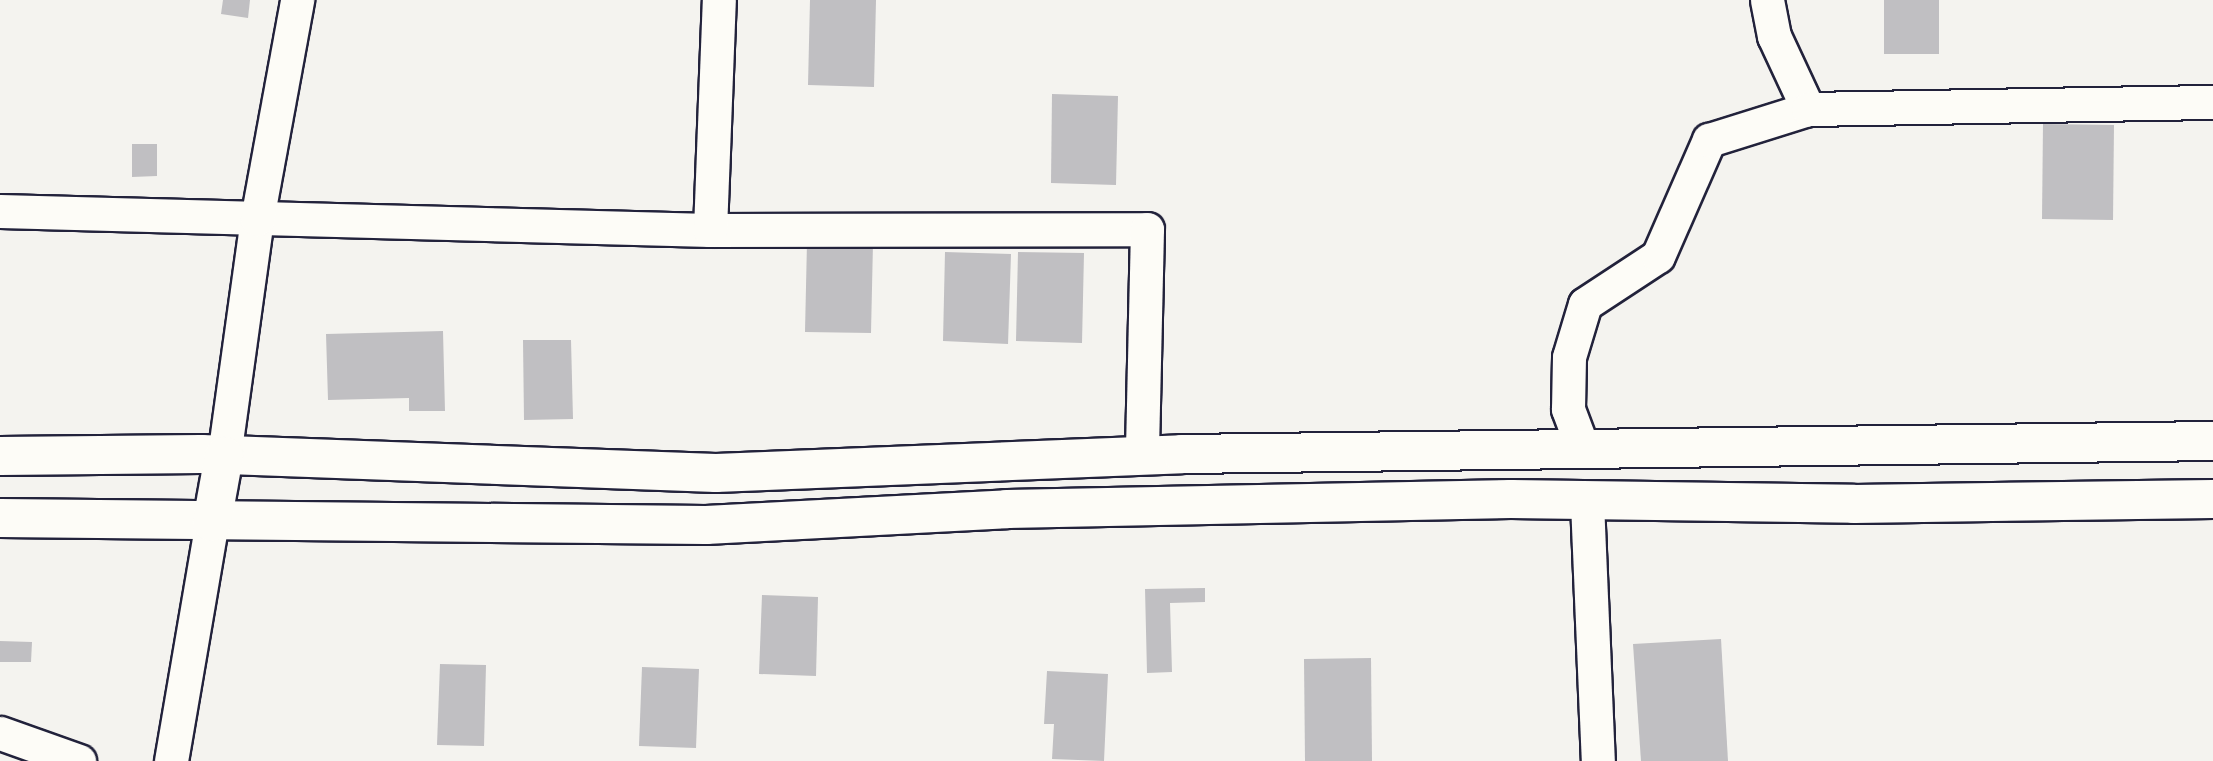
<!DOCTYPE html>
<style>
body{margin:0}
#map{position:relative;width:2213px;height:761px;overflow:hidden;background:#f4f3ef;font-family:"Shantell Sans",sans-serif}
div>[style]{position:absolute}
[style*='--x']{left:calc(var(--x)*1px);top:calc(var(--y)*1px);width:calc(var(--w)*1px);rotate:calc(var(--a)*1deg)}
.building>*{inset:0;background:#c0bfc2}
.roads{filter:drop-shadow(2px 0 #22223b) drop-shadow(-2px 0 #22223b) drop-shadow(0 2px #22223b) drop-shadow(0 -2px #22223b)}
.street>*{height:33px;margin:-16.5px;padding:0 16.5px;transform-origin:16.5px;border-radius:16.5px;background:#fdfcf7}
.secondary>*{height:38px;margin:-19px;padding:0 19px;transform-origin:19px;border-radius:19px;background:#fdfcf7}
span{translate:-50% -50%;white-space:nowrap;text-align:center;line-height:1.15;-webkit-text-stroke:6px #fdfcf7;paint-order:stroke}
</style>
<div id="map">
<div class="building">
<i style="clip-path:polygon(223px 0,250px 0,248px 18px,221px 14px)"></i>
<i style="clip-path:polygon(810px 0,876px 0,874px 87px,808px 85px)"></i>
<i style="clip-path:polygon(1884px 0,1939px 0,1939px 54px,1884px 54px)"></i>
<i style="clip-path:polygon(1052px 94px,1118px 96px,1116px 185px,1051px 183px)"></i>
<i style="clip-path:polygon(2043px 124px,2114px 125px,2113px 220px,2042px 219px)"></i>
<i style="clip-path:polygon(132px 144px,157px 144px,157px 176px,132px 177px)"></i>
<i style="clip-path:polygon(807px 242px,873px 243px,871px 333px,805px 332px)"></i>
<i style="clip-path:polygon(945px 252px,1011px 254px,1008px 344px,943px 341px)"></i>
<i style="clip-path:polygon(1018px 252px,1084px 253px,1082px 343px,1016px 341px)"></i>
<i style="clip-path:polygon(443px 331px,445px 411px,409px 411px,409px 398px,328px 400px,326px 334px)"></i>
<i style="clip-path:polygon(523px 340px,571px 340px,573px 419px,524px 420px)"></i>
<i style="clip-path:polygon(1205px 588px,1205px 602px,1170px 603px,1172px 672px,1147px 673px,1145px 589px)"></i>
<i style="clip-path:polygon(762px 595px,818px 597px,816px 676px,759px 674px)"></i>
<i style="clip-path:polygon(1721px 639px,1728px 761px,1641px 761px,1633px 644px)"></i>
<i style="clip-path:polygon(0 641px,32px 642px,31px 662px,0 662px)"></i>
<i style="clip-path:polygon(1371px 658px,1372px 761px,1305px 761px,1304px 659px)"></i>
<i style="clip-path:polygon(440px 664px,486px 665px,484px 746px,437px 745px)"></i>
<i style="clip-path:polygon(642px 667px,699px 669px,696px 748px,639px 746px)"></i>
<i style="clip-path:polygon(1047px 671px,1108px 674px,1104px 761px,1052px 759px,1054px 724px,1044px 724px)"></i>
</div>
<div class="roads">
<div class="street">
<i style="--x:1767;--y:0;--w:37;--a:79"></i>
<i style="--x:1774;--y:36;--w:81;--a:65"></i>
<i style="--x:0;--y:211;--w:710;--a:1.53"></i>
<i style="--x:710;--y:230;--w:437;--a:-0.1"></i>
<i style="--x:1147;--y:229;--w:227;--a:91.3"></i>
<i style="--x:710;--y:230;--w:230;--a:-87.8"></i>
<i style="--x:1583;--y:449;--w:43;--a:-110.6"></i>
<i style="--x:1568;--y:409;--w:52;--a:-88.9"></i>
<i style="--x:1569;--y:357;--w:55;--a:-73.2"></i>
<i style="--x:1585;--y:304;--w:87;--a:-33.3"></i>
<i style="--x:1658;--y:256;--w:127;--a:-66.3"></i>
<i style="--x:1709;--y:140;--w:104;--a:-17.4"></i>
<i style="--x:1808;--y:109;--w:405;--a:-1"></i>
<i style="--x:224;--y:456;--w:239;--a:-82.1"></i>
<i style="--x:257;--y:219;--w:223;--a:-79.6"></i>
<i style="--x:1587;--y:502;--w:259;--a:87.6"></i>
<i style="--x:0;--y:733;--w:84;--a:19.5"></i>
<i style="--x:171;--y:761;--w:242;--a:-80.3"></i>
</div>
<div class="secondary">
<i style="--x:0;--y:456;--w:201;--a:-0.6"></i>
<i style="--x:201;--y:454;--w:515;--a:2.11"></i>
<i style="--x:716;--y:473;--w:466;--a:-2.3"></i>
<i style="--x:1182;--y:454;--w:1031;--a:-0.72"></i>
<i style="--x:0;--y:518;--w:706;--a:0.57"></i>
<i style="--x:706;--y:525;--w:301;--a:-3"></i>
<i style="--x:1007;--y:509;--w:504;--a:-1.14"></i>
<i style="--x:1511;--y:499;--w:343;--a:0.8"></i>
<i style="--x:1854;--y:504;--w:359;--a:-0.8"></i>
<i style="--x:212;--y:522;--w:67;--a:-79.7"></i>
</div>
</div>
</div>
